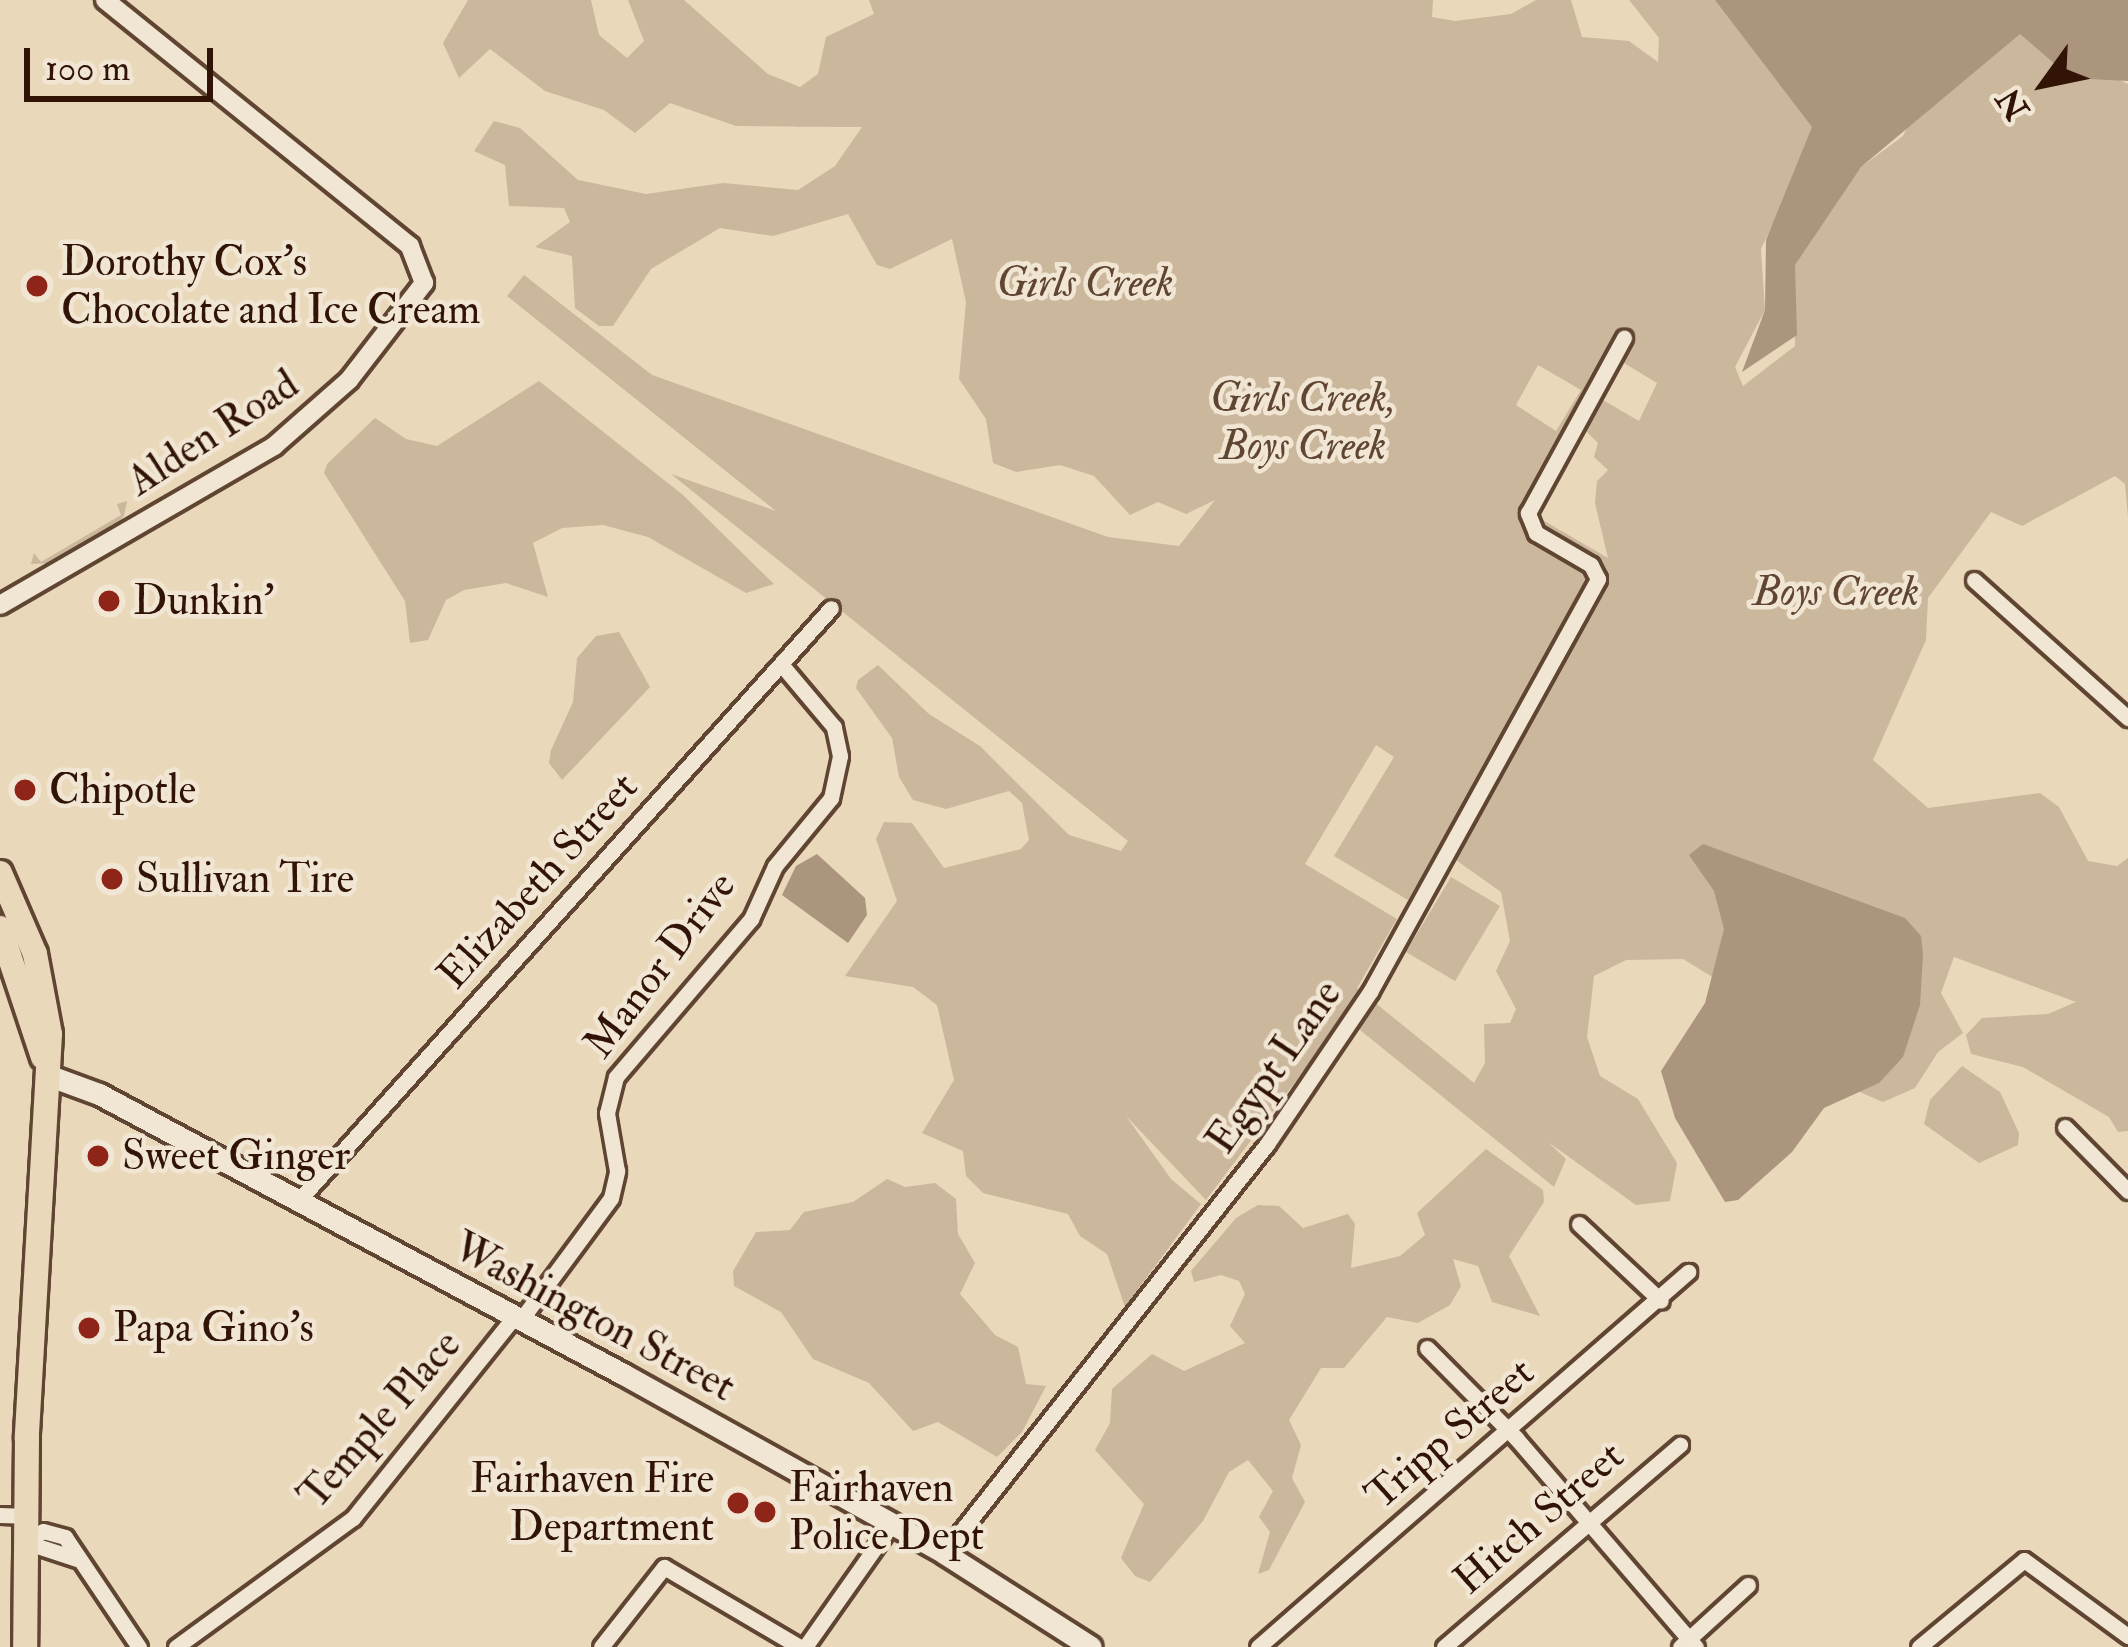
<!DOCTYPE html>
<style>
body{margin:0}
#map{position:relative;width:2128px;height:1647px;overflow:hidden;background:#ead8bb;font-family:"IM FELL Double Pica",serif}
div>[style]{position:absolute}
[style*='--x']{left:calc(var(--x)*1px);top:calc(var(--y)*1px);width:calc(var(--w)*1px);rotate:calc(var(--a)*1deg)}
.green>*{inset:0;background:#cbb79c}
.water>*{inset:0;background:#ab957d}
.roads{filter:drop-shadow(3px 0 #5f4532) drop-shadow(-3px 0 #5f4532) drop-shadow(0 3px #5f4532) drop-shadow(0 -3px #5f4532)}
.minor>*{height:15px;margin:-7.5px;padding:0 7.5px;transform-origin:7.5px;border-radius:7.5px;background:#f1e6d3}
.tertiary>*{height:18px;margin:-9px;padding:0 9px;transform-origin:9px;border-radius:9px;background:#f1e6d3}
.secondary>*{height:21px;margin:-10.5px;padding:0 10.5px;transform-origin:10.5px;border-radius:10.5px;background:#f1e6d3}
.trunk>*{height:24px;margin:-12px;padding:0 12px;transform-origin:12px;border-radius:12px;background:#ead8bb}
.dots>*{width:33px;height:33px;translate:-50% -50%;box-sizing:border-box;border:6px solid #f1e6d3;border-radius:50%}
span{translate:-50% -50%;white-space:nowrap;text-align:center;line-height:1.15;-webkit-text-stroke:9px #f1e6d3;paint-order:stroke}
.poi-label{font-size:42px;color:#311405}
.left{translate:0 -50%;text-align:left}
.right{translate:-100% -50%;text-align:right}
.park-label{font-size:42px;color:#5f4532;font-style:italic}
.street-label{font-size:42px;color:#311405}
.north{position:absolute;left:1984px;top:24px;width:120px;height:120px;-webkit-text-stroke:9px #f1e6d3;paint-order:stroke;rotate:237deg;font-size:33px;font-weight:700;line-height:48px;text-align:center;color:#311405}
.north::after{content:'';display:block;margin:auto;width:42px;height:54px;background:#311405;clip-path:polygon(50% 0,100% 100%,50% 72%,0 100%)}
.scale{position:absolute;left:24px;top:48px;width:189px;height:54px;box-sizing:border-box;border:6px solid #311405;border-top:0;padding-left:15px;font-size:36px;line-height:42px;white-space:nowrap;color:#311405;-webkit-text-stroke:9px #f1e6d3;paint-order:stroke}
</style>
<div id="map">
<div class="green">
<i style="clip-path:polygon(evenodd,468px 0,591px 0,599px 35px,627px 58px,644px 41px,628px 0,684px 0,768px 74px,800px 87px,818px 74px,826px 37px,874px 14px,869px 0,1433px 0,1432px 17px,1455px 21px,1511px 14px,1536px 0,1571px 0,1582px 37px,1629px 41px,1658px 62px,1659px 38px,1629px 0,1757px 0,1809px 80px,1814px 137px,1761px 249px,1765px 310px,1735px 367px,1743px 386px,1795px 346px,1793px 270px,1805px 243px,1861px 167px,1903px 136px,1912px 117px,2021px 33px,2128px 84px,2128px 517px,2125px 484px,2115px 476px,2022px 526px,1991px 512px,1928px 598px,1926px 640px,1873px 760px,1928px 808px,2040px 793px,2059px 807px,2088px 861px,2117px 866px,2128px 858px,2128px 1131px,2118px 1132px,2109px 1117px,2023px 1067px,1971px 1054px,1966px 1035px,1982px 1018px,2048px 1014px,2076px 1002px,1954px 957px,1941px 993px,1963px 1033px,1938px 1052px,1915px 1088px,1883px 1102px,1834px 1081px,1732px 989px,1683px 959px,1626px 960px,1594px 976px,1587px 1037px,1600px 1076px,1638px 1099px,1677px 1163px,1670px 1201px,1636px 1205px,1548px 1142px,1566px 1159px,1554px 1187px,1344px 1017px,1206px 1200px,1126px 1116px,1171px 1179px,1201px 1204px,1125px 1307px,1107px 1254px,1080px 1236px,1068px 1214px,983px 1193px,966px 1176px,963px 1151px,922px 1133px,954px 1080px,937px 1005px,913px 987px,845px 976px,897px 901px,876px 839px,884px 822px,912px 823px,944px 868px,1021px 849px,1029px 840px,1022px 803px,1009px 791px,946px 809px,913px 800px,899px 777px,892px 738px,856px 688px,858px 680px,878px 665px,929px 714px,980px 746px,1069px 835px,1121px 851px,1128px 841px,671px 474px,776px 511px,507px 296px,524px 275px,652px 375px,1108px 537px,1179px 546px,1215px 500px,1186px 514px,1158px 502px,1130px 515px,1094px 476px,1060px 465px,1016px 472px,993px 463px,986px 419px,959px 379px,966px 302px,952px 239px,890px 269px,877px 265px,848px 214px,773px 236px,720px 228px,651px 269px,613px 326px,599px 326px,575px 308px,572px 256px,535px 247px,570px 222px,564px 208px,509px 206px,505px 165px,474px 151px,494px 121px,520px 128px,578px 180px,646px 194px,723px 183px,798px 190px,835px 166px,862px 127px,736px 126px,670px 103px,635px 133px,604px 110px,545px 91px,490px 49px,459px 78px,443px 43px,468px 0,1624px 363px,1657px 383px,1639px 421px,1603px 400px,1624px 363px,468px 0,1538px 365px,1581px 390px,1556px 431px,1516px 405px,1538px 365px,468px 0,1585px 430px,1598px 443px,1594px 457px,1608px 470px,1597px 481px,1595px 503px,1608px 558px,1534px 515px,1585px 430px,468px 0,1376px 745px,1394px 757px,1334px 856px,1408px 900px,1439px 848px,1501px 892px,1510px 941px,1496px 971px,1516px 1009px,1510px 1023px,1484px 1024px,1485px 1063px,1474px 1083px,1357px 988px,1397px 919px,1305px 864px,1376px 745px)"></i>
<i style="clip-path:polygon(539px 381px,683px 495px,774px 584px,746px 593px,648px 537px,603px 525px,562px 528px,533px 543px,548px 597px,506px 583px,464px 590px,446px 600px,428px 640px,410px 643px,405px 601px,324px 473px,327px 464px,375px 418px,406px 439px,437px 446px)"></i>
<i style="clip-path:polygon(127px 501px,124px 516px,117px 524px,51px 563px,31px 564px,34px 553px,41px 562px,121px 515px,117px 504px)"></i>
<i style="clip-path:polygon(619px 632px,650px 687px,562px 780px,549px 763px,551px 750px,573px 702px,577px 658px,596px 636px)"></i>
<i style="clip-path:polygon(1451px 877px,1500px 906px,1455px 981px,1406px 952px)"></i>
<i style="clip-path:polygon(1962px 1066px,2000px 1092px,2019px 1133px,2018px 1145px,1979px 1163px,1924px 1124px,1930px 1100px)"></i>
<i style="clip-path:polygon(1486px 1149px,1543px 1190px,1544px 1202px,1509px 1256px,1540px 1316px,1492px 1302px,1478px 1266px,1453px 1259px,1461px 1286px,1450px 1305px,1418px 1323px,1387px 1317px,1344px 1368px,1321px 1368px,1289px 1420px,1301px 1445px,1292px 1478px,1305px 1502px,1269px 1570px,1258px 1574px,1270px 1532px,1259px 1517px,1273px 1491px,1248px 1460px,1229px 1472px,1203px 1521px,1150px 1582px,1135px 1576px,1121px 1558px,1144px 1504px,1095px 1450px,1110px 1423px,1112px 1389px,1152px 1354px,1184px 1371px,1245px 1343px,1230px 1326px,1245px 1294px,1239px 1281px,1221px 1275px,1194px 1282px,1191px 1271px,1236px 1218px,1258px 1205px,1279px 1206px,1303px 1228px,1348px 1214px,1355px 1224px,1351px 1268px,1400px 1256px,1425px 1235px,1417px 1213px)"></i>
<i style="clip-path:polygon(887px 1179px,905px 1187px,935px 1183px,956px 1199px,958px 1234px,975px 1263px,960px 1294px,995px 1335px,1018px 1347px,1026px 1384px,1046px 1386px,1022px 1432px,997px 1457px,938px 1422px,913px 1431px,869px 1383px,813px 1359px,781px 1312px,734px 1286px,733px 1271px,756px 1232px,790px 1230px,804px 1212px,853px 1202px)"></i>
</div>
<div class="water">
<i style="clip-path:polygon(1715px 0,2128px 0,2128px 81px,2071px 78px,2020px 34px,1861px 167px,1795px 265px,1797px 335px,1742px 372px,1765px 310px,1766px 240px,1812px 127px)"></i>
<i style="clip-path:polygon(1703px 844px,1905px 918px,1921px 936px,1923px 954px,1920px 1005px,1903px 1057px,1879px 1083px,1824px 1108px,1792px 1152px,1738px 1200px,1725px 1202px,1675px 1118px,1661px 1071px,1705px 1003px,1724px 929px,1714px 891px,1689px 855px)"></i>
<i style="clip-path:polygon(817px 854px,865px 898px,867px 915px,848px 943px,782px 895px,796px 866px)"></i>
</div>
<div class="roads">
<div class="minor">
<i style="--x:1974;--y:580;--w:207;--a:41.9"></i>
<i style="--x:2065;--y:1127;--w:90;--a:45.5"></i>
<i style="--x:298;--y:1201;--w:797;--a:-48.05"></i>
<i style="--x:1579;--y:1224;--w:112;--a:43.2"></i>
<i style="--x:520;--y:1321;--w:153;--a:-53.5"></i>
<i style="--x:611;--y:1198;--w:28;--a:-77"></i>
<i style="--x:617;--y:1171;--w:59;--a:-99.8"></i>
<i style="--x:607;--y:1113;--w:37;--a:-76"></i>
<i style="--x:616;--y:1077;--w:208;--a:-49.5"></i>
<i style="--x:751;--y:919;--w:58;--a:-65.6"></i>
<i style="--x:775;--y:866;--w:88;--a:-50.5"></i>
<i style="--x:831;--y:798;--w:43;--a:-77.9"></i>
<i style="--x:840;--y:756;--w:30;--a:-102"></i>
<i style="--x:834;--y:727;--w:82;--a:-130.1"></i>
<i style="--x:1427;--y:1348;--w:127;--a:45.3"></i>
<i style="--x:1516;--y:1438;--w:276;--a:49.3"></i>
<i style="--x:0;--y:1515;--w:25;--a:2"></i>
<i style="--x:944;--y:1553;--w:521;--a:-51.7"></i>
<i style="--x:1267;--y:1144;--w:184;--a:-55.9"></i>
<i style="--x:1370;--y:992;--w:472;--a:-61.1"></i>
<i style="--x:1598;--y:579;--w:16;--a:-117"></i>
<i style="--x:1591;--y:565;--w:64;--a:-149.8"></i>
<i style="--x:1536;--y:533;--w:22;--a:-112"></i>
<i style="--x:1528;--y:513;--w:200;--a:-61.3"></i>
<i style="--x:77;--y:1559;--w:55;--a:-161.9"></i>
<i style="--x:25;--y:1542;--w:21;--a:-31"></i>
<i style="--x:43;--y:1531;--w:23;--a:15"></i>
<i style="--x:65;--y:1537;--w:133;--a:56.1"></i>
<i style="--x:176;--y:1647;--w:219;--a:-36.1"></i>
<i style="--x:353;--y:1518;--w:258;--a:-51.3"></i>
<i style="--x:601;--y:1647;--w:102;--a:-51.8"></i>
<i style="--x:664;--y:1567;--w:158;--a:30.5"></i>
<i style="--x:805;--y:1647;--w:149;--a:-54.8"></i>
<i style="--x:1258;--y:1647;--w:571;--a:-41.09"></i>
<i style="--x:1444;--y:1647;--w:311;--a:-40.6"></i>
<i style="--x:1680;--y:1647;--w:92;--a:-42.4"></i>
<i style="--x:1919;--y:1647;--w:136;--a:-39.6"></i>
<i style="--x:2024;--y:1560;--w:129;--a:36.2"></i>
</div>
<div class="tertiary">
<i style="--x:0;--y:605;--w:317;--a:-30.1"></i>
<i style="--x:274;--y:446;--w:100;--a:-41.3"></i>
<i style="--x:349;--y:380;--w:123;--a:-52.3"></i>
<i style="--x:424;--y:283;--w:40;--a:-111"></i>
<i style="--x:410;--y:246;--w:392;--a:-141.1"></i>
</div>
<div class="secondary">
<i style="--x:50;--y:1076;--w:52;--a:20.2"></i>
<i style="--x:99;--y:1094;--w:594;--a:28.12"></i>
<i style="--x:623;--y:1374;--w:368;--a:29.1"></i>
<i style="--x:944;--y:1553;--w:174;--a:32.6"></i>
</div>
<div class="trunk">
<i style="--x:0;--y:873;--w:88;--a:66.6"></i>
<i style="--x:35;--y:954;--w:81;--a:79.4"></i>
<i style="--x:50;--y:1034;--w:405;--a:93.3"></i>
<i style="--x:27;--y:1438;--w:209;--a:90.5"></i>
<i style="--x:0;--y:928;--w:136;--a:71.6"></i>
</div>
</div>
<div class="dots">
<i style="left:37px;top:286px;background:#8f2418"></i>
<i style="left:109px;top:601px;background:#8f2418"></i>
<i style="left:25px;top:790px;background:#8f2418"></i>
<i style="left:112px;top:879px;background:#8f2418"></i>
<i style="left:98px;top:1156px;background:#8f2418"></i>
<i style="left:89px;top:1328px;background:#8f2418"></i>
<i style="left:738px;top:1503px;background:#8f2418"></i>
<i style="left:765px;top:1512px;background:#8f2418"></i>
</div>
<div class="poi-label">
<span class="left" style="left:61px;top:286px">Dorothy Cox's<br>Chocolate and Ice Cream</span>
<span class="left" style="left:133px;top:601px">Dunkin'</span>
<span class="left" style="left:49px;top:790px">Chipotle</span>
<span class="left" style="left:136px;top:879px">Sullivan Tire</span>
<span class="left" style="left:122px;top:1156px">Sweet Ginger</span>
<span class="left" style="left:113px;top:1328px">Papa Gino's</span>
<span class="right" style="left:714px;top:1503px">Fairhaven Fire<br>Department</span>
<span class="left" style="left:789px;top:1512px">Fairhaven<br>Police Dept</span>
</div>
<div class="park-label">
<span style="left:1085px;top:283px">Girls Creek</span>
<span style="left:1303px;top:422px">Girls Creek,<br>Boys Creek</span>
<span style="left:1836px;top:592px">Boys Creek</span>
</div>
<div class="street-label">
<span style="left:213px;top:433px;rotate:-33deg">Alden Road</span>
<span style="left:538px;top:881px;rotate:-48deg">Elizabeth Street</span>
<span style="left:660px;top:965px;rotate:-53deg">Manor Drive</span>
<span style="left:1274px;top:1067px;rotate:-55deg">Egypt Lane</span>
<span style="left:594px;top:1317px;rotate:28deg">Washington Street</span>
<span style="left:380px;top:1420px;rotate:-49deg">Temple Place</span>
<span style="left:1450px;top:1434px;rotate:-41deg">Tripp Street</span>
<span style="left:1539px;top:1518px;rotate:-41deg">Hitch Street</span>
</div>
<div class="north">N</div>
<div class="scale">100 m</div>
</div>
